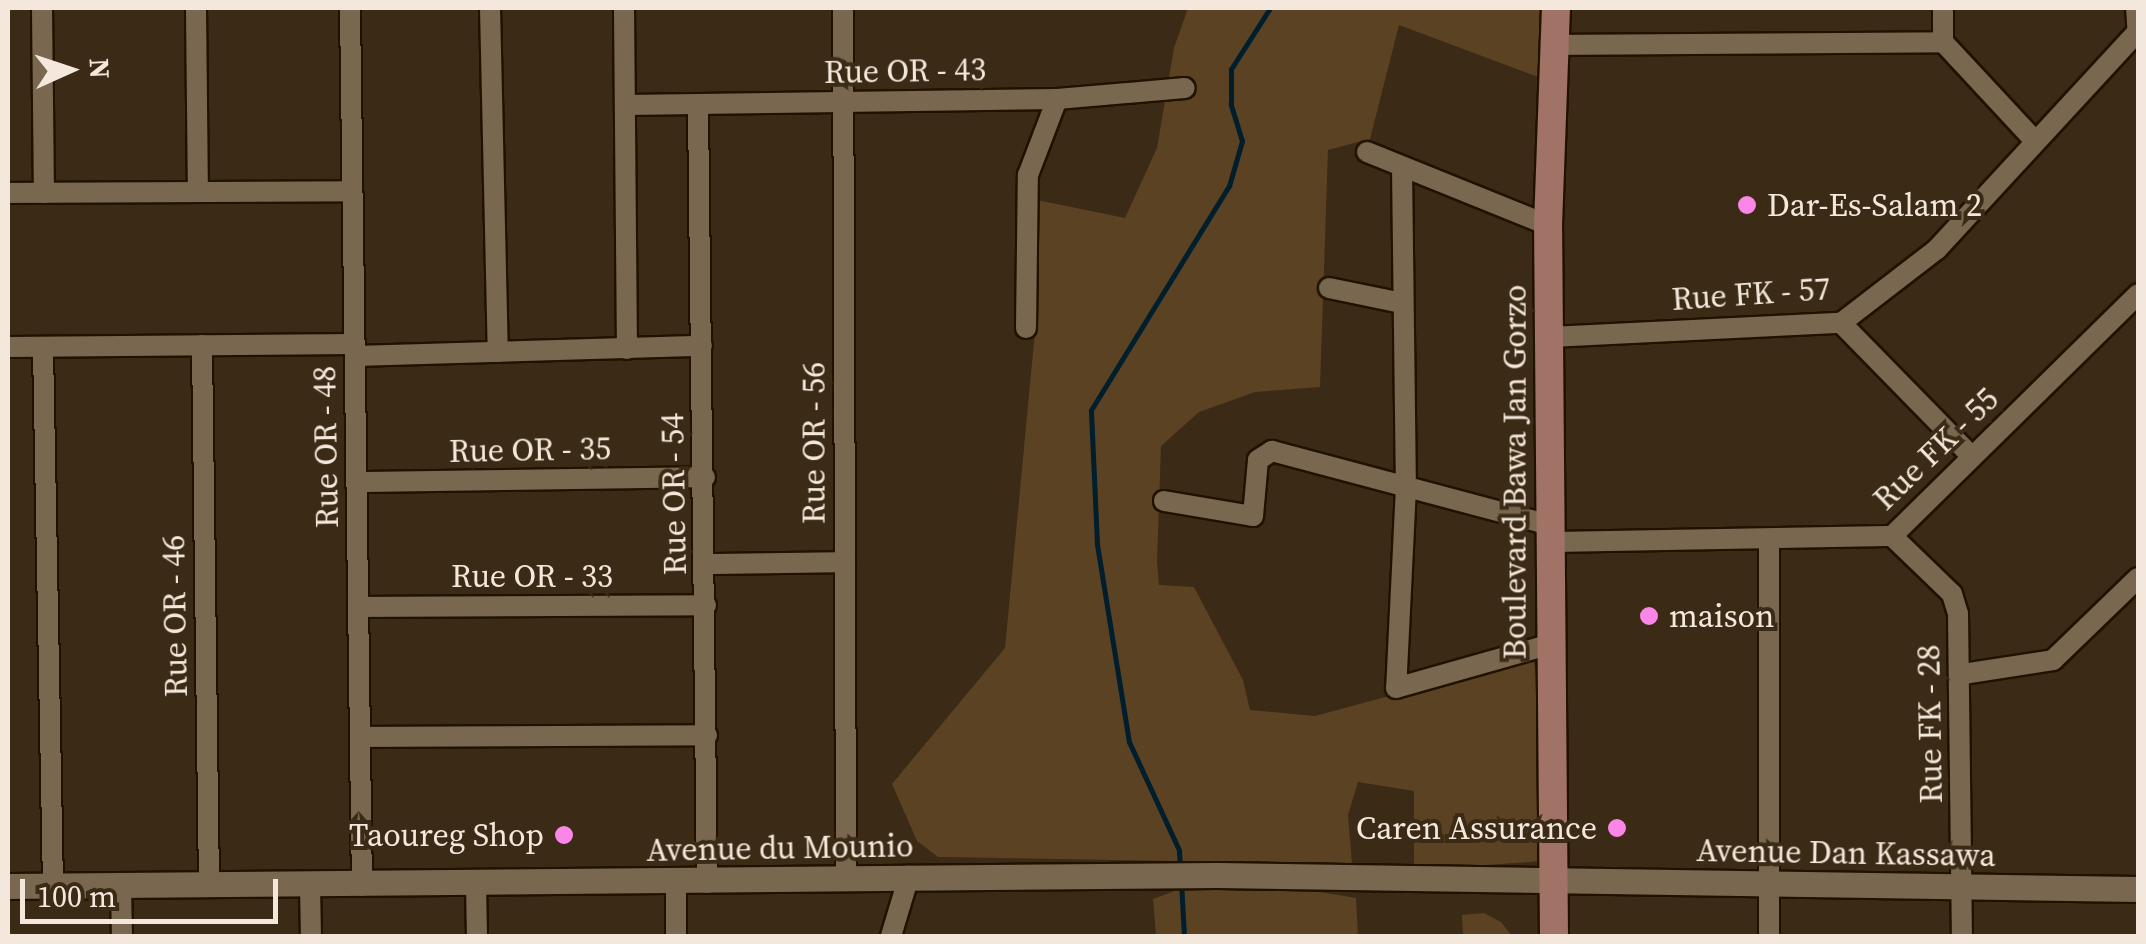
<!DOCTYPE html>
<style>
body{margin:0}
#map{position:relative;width:2146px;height:944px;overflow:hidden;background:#3b2a15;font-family:"Source Serif 4",serif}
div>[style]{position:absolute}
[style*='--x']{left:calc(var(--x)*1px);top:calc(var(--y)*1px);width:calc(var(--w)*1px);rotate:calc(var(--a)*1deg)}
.green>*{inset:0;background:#5b4222}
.stream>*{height:5px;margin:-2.5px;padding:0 2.5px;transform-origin:2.5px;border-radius:2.5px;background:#001e2c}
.roads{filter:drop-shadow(2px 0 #211200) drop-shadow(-2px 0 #211200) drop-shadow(0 2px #211200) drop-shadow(0 -2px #211200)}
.minor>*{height:20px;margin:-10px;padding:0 10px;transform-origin:10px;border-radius:10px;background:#7a6750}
.tertiary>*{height:25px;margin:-12.5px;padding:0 12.5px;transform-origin:12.5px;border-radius:12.5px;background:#7a6750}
.secondary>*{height:28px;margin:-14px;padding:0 14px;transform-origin:14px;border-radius:14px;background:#a17366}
.dots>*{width:28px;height:28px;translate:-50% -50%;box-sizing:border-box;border:5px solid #3b2a15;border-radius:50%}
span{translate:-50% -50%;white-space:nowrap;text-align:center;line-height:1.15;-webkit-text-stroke:8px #3b2a15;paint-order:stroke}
.street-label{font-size:32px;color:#f3e8db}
.poi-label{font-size:32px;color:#f3e8db}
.left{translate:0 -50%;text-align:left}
.right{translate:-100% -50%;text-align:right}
.frame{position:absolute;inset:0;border:10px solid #f3e8db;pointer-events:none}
.north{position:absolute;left:20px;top:20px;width:100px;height:100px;-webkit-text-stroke:8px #3b2a15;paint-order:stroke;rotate:87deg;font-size:28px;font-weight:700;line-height:40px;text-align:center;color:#f3e8db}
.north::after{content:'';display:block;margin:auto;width:35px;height:45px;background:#f3e8db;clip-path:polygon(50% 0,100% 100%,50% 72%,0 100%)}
.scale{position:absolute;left:20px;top:879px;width:258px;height:45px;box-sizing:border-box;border:5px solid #f3e8db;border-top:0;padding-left:12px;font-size:30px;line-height:35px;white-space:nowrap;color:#f3e8db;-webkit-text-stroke:8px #3b2a15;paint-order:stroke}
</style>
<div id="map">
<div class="green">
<i style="clip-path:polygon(1188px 8px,1547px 8px,1541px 78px,1399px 25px,1370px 139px,1328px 150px,1320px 387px,1255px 392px,1199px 412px,1161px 446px,1157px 562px,1159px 585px,1194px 587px,1243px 680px,1250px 710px,1315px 716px,1533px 657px,1543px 714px,1542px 861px,1414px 870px,1414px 791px,1358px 782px,1348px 815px,1352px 864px,938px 857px,917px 841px,892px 784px,1005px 648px,1036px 321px,1037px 200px,1125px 218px,1157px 148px,1174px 48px)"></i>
<i style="clip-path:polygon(1217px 875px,1356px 898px,1358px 936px,1156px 936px,1153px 899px)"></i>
<i style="clip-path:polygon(1484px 913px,1501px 922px,1512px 936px,1463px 936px,1462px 915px)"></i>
</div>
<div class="stream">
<i style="--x:1180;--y:866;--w:16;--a:-94"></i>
<i style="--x:1179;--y:850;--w:119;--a:-114.8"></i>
<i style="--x:1129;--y:742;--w:201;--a:-99.2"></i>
<i style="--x:1097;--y:544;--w:134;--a:-92.6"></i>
<i style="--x:1091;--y:410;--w:263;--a:-58.4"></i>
<i style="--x:1229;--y:186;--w:47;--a:-73.9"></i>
<i style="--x:1242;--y:141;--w:39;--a:-107"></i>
<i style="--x:1231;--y:104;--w:35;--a:-90"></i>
<i style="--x:1231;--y:69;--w:72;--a:-57.4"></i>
<i style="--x:1181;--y:882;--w:54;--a:86.8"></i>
</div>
<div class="roads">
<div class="minor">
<i style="--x:42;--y:8;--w:185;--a:89.4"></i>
<i style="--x:196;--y:8;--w:184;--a:89.4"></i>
<i style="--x:350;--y:8;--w:878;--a:89.22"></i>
<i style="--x:490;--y:8;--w:344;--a:88.7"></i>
<i style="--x:624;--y:8;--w:341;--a:89.5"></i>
<i style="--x:843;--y:8;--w:870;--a:89.8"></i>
<i style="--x:1943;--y:8;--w:34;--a:90"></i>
<i style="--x:1943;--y:42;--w:135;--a:47.1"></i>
<i style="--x:2136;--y:8;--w:26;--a:86"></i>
<i style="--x:1555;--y:45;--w:388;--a:-0.4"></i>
<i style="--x:626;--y:105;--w:431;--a:-0.8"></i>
<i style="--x:1057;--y:99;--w:128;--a:-4.9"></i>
<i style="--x:698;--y:105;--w:778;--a:89.34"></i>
<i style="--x:1367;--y:152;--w:195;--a:22"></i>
<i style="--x:1402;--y:167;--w:320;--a:89.3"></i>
<i style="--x:1406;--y:487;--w:201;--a:92.8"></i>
<i style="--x:1396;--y:688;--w:161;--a:-15.8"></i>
<i style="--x:8;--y:193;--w:344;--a:-0.3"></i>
<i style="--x:1329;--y:288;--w:75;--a:11.6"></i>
<i style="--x:1841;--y:323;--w:187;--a:45.6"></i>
<i style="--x:1026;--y:328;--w:153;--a:-89.3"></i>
<i style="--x:1028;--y:175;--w:81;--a:-69.1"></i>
<i style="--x:1550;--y:337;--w:291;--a:-2.8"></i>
<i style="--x:1841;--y:323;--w:121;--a:-37.6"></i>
<i style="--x:1937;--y:249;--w:295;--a:-47.3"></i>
<i style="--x:202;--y:345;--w:542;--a:89.26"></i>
<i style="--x:8;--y:347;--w:346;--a:-0.5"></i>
<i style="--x:43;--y:347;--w:539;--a:88.94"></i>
<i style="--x:355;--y:356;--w:347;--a:-1.7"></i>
<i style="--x:357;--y:482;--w:348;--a:-0.8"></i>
<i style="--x:1164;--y:501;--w:90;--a:9.6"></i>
<i style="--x:1253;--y:516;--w:56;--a:-84.9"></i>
<i style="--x:1258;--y:460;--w:17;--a:-33"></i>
<i style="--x:1272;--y:451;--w:288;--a:14.9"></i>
<i style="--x:1892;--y:536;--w:83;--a:44"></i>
<i style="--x:1952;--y:594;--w:21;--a:73"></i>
<i style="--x:1958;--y:614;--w:322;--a:89.3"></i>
<i style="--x:1550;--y:542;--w:342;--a:-1"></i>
<i style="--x:1892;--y:536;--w:345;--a:-44.5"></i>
<i style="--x:706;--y:564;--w:139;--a:-0.8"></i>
<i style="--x:358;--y:607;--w:348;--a:-0.3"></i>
<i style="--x:1963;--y:674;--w:91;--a:-8.8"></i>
<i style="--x:2053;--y:660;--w:118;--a:-44"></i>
<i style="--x:360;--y:737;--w:347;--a:-0.3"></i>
<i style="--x:676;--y:884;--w:52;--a:90"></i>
<i style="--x:476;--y:885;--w:51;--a:88.9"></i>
<i style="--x:121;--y:886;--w:50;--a:88.9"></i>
<i style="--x:310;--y:886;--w:50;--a:88.9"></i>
<i style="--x:891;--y:936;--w:63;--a:-73.3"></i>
<i style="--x:1769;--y:936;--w:396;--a:-90"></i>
</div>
<div class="tertiary">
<i style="--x:8;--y:886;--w:1209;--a:-0.52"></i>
<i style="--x:1217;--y:875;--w:921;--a:0.87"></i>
</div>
<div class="secondary">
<i style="--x:1554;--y:936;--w:711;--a:-90.48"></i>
<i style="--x:1548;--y:225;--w:217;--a:-87.9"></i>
</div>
</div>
<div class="dots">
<i style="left:1747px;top:205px;background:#fa87e7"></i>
<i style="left:1649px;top:616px;background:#fa87e7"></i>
<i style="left:1617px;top:828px;background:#fa87e7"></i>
<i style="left:564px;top:835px;background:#fa87e7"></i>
</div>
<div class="street-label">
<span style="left:905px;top:71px;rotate:-1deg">Rue OR - 43</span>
<span style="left:1751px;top:294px;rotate:-4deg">Rue FK - 57</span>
<span style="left:814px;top:443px;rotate:-90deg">Rue OR - 56</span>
<span style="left:326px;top:447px;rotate:-91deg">Rue OR - 48</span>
<span style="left:1936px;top:449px;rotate:-44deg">Rue FK - 55</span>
<span style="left:530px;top:450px;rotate:-1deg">Rue OR - 35</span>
<span style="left:1515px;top:472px;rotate:-90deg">Boulevard Bawa Jan Gorzo</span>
<span style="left:674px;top:494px;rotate:-91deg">Rue OR - 54</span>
<span style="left:532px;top:576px">Rue OR - 33</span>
<span style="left:175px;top:616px;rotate:-91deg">Rue OR - 46</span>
<span style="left:1930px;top:724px;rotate:-91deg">Rue FK - 28</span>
<span style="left:780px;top:848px;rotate:-1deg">Avenue du Mounio</span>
<span style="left:1846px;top:853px;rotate:1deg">Avenue Dan Kassawa</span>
</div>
<div class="poi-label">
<span class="left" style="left:1767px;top:205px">Dar-Es-Salam 2</span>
<span class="left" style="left:1669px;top:616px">maison</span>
<span class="right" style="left:1597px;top:828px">Caren Assurance</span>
<span class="right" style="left:544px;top:835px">Taoureg Shop</span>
</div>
<div class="frame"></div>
<div class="north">N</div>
<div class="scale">100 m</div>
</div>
